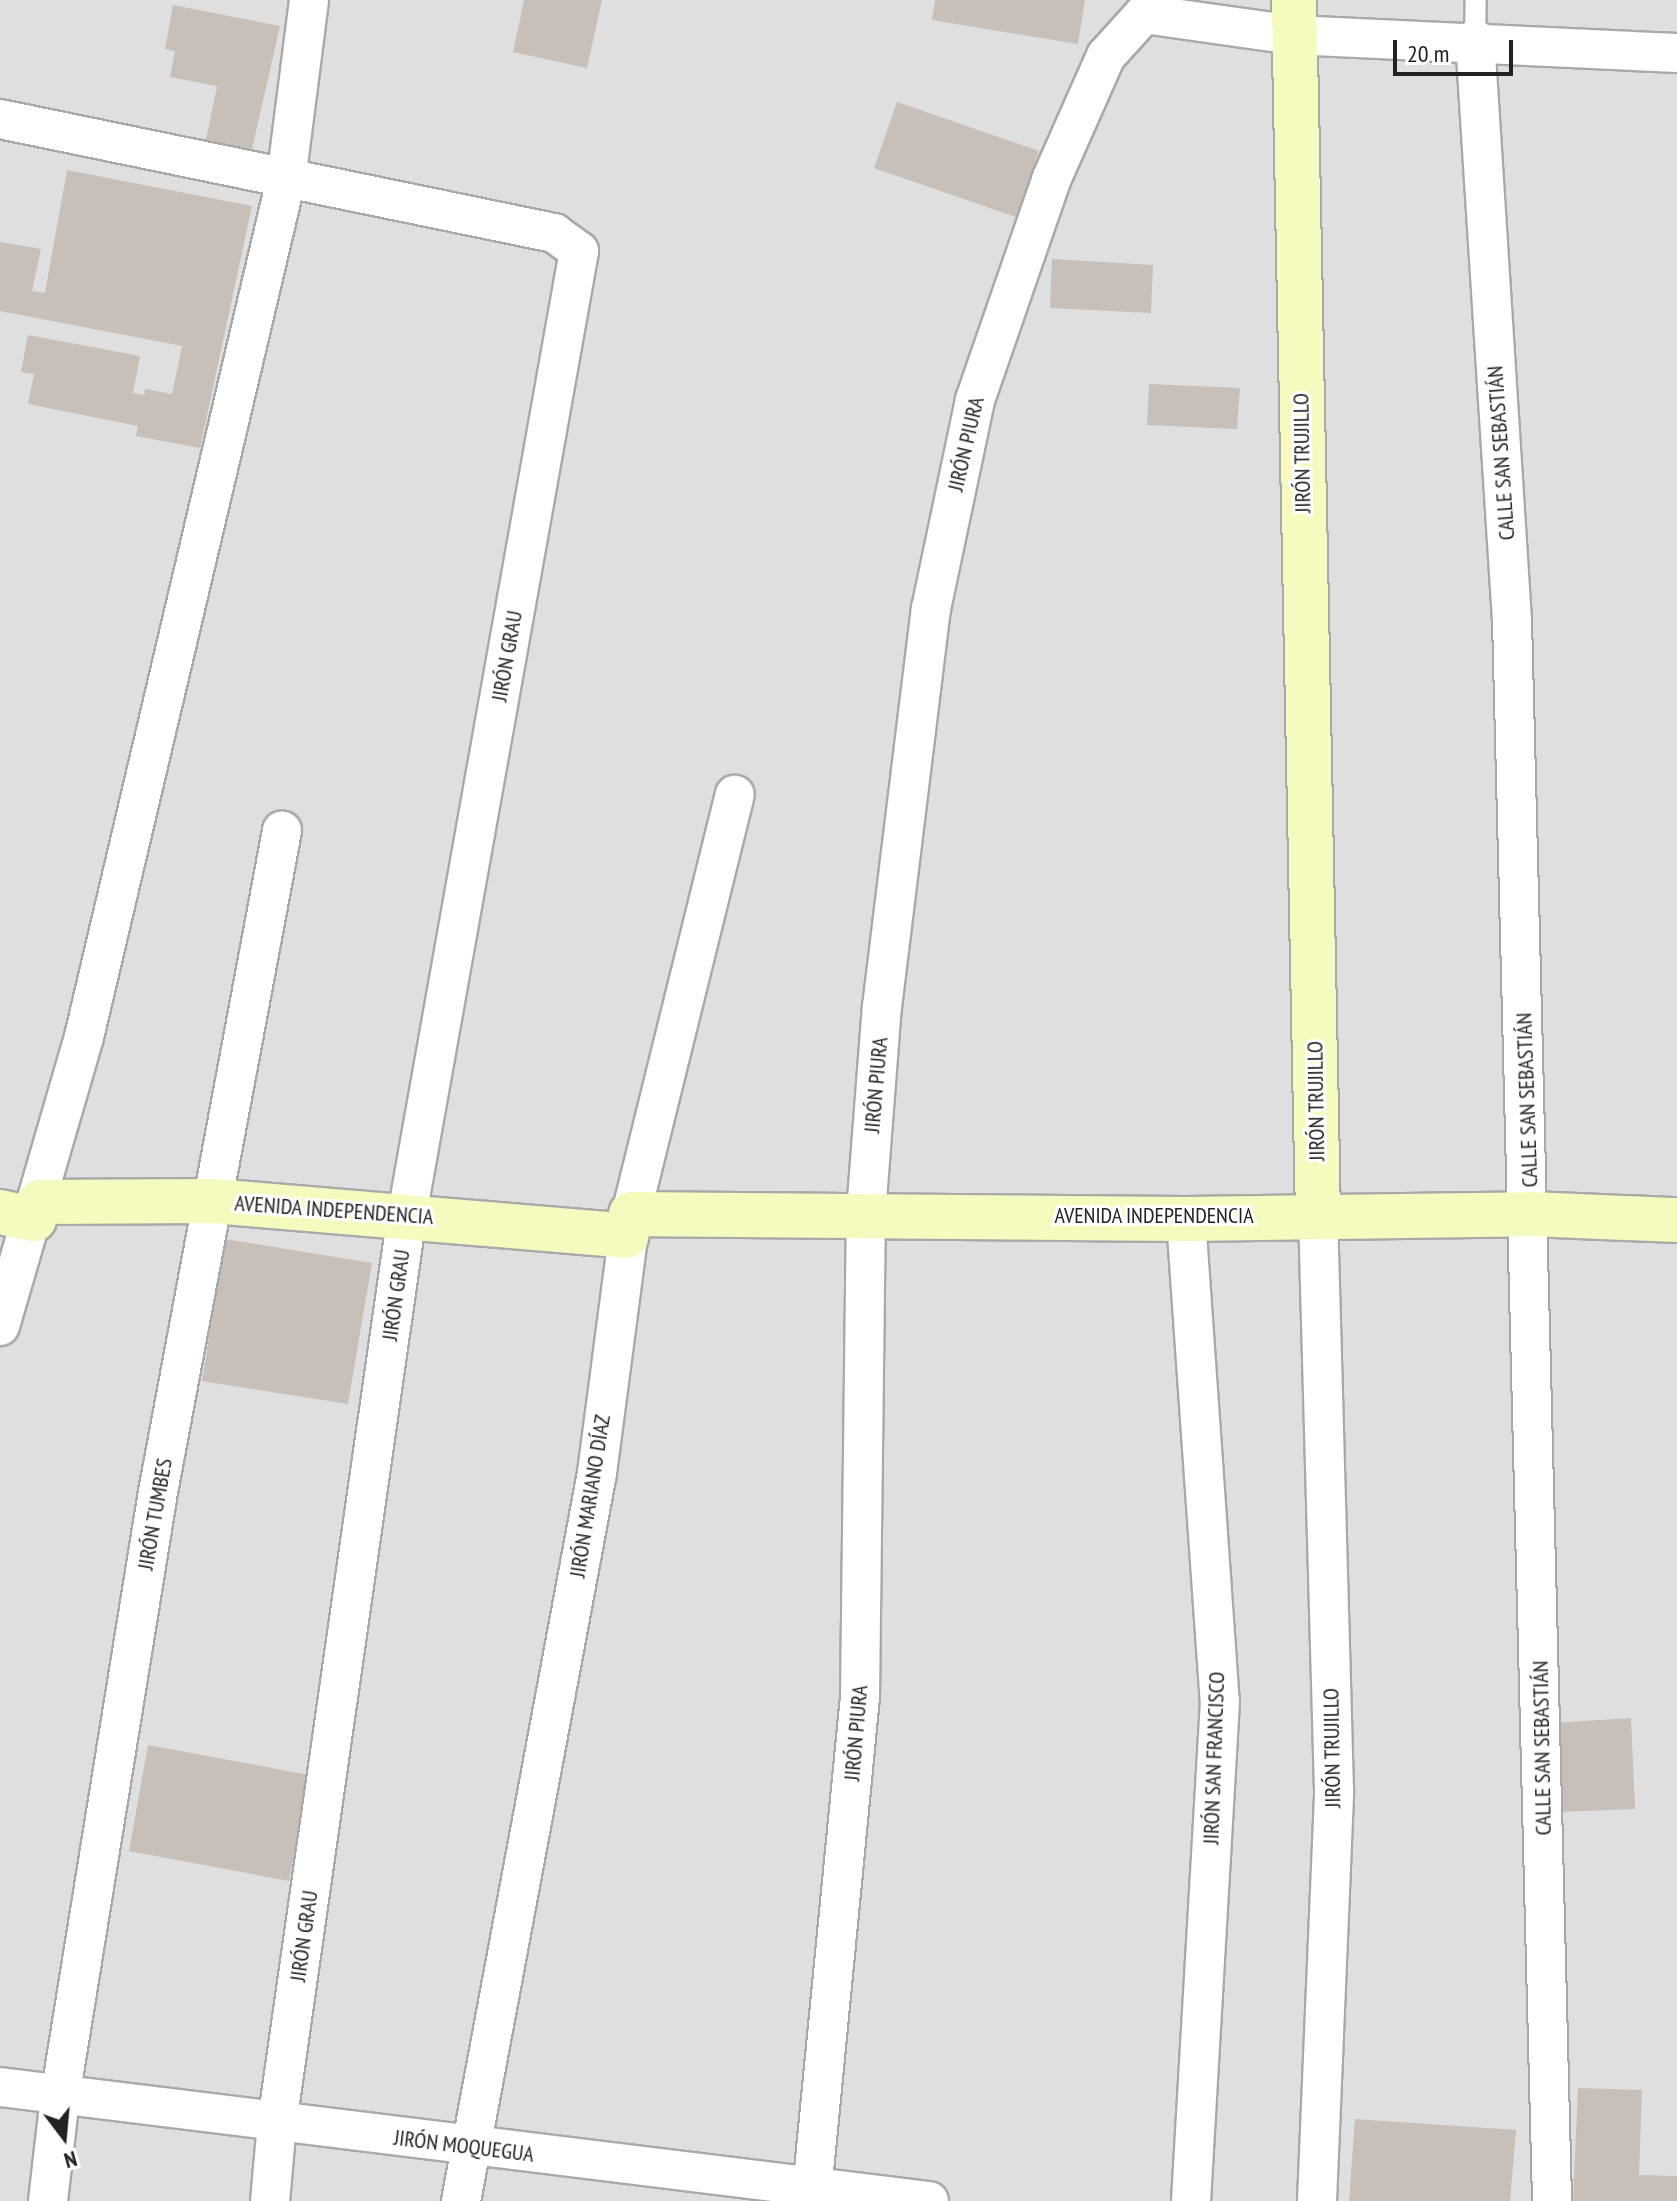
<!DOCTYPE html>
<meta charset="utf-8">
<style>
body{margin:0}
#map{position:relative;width:1677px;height:2201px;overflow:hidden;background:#f2efe9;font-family:"PT Sans Narrow",sans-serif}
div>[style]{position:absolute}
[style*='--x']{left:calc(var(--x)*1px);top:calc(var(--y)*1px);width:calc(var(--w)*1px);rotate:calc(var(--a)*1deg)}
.residential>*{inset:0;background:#e0dfdf}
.building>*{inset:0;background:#c7bfb8}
.roads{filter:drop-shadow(2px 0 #a9a9a9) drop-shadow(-2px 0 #a9a9a9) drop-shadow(0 2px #a9a9a9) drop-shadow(0 -2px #a9a9a9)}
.lane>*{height:20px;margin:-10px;padding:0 10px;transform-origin:10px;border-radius:10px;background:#fff}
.street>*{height:38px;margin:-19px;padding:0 19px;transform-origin:19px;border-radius:19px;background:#fff}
.secondary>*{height:44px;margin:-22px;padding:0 22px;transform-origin:22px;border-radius:22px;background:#f7fabf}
span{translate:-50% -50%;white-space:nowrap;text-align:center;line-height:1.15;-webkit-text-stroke:6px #fff;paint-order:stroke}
.street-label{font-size:22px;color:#222}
.north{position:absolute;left:24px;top:2097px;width:80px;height:80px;-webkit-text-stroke:6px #fff;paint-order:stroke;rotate:164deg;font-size:22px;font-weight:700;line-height:32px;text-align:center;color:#222}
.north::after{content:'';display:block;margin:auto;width:28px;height:36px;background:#222;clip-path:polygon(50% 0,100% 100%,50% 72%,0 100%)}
.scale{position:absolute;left:1393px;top:40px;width:120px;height:36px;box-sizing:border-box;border:4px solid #222;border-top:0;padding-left:10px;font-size:24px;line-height:28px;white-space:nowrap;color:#222;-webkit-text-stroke:6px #fff;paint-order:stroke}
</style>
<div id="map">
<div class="residential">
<i style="clip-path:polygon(0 0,1677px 0,1677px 2201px,0 2201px)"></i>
</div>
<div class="building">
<i style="clip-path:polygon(524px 0,602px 0,587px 68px,513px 52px)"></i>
<i style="clip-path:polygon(935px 0,1085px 0,1078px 44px,932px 20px)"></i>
<i style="clip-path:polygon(173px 5px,280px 26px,252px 149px,206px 140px,217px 86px,170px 77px,175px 51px,165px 49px)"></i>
<i style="clip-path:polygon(897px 102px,1039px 151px,1016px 217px,874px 168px)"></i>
<i style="clip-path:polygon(67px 170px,252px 206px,200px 448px,136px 436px,138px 426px,28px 404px,34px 374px,21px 372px,28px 335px,140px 356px,133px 393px,144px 395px,145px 389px,172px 394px,182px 346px,0 311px,0 242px,41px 249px,32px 291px,45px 293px)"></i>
<i style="clip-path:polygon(1052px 259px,1153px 265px,1151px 313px,1050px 308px)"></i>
<i style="clip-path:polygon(1149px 384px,1240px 388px,1237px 429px,1147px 425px)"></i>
<i style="clip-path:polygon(225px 1239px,372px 1263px,348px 1404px,202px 1381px)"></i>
<i style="clip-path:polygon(1631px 1718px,1635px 1809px,1558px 1812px,1553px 1723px)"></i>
<i style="clip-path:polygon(148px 1745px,309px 1775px,289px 1881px,129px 1851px)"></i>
<i style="clip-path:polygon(1578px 2088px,1642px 2090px,1639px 2175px,1677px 2176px,1677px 2201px,1573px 2201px)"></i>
<i style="clip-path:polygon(1355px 2119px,1516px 2130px,1510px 2201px,1349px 2201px)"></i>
</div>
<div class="roads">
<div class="lane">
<i style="--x:1475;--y:39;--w:39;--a:-89"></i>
</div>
<div class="street">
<i style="--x:1475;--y:39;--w:582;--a:86.36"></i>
<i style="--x:1512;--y:620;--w:1582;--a:88.55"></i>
<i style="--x:0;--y:119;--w:566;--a:11.63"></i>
<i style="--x:554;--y:233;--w:31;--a:36"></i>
<i style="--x:579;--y:251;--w:979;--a:100.12"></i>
<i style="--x:407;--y:1215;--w:917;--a:98.15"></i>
<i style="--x:277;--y:2123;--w:78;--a:95.1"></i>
<i style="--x:1186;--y:1219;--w:483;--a:86"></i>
<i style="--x:1220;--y:1701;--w:501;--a:93.32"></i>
<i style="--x:0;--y:1326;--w:301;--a:-73.8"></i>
<i style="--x:84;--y:1037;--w:880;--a:-76.74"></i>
<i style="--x:286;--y:180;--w:181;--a:-82.7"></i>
<i style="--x:0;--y:2087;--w:936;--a:7"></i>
<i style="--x:48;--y:2201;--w:105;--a:-83.4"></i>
<i style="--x:60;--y:2097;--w:613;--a:-80.8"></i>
<i style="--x:158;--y:1492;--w:673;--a:-79.38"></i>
<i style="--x:461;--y:2201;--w:741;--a:-79.42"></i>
<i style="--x:597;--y:1473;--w:261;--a:-82.5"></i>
<i style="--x:631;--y:1214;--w:432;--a:-76.1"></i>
<i style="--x:811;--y:2201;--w:506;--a:-84.45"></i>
<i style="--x:860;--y:1697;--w:484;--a:-89.3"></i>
<i style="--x:866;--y:1213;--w:207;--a:-85.6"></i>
<i style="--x:882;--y:1007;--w:401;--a:-83"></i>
<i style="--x:931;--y:609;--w:214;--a:-78.1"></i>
<i style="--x:975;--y:400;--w:233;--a:-70.9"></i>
<i style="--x:1051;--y:180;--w:136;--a:-66.1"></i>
<i style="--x:1106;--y:56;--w:57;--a:-47.9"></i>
<i style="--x:1144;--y:14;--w:150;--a:8"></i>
<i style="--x:1293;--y:35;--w:384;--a:2.7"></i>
<i style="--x:1317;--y:2201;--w:411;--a:-87.6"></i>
<i style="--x:1334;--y:1790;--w:576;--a:-91.59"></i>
</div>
<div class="secondary">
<i style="--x:1294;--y:0;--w:1214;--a:88.87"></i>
<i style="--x:40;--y:1202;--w:173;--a:-0.3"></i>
<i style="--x:213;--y:1201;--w:415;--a:4.8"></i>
<i style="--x:0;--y:1212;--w:35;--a:12"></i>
<i style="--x:631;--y:1214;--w:555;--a:0.52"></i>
<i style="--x:1186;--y:1219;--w:345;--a:-0.8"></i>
<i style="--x:1531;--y:1214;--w:146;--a:2.4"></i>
</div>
</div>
<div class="street-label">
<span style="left:966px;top:444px;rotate:-77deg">JIRÓN PIURA</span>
<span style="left:1302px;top:453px;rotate:-91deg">JIRÓN TRUJILLO</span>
<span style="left:1501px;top:453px;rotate:-94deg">CALLE SAN SEBASTIÁN</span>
<span style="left:507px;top:656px;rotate:-80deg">JIRÓN GRAU</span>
<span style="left:876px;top:1085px;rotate:-85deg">JIRÓN PIURA</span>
<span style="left:1527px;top:1100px;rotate:-92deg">CALLE SAN SEBASTIÁN</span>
<span style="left:1316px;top:1101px;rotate:-91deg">JIRÓN TRUJILLO</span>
<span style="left:334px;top:1210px;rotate:4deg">AVENIDA INDEPENDENCIA</span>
<span style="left:1154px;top:1216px">AVENIDA INDEPENDENCIA</span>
<span style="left:396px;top:1295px;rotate:-82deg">JIRÓN GRAU</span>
<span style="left:590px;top:1496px;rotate:-81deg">JIRÓN MARIANO DÍAZ</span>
<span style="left:155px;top:1514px;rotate:-80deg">JIRÓN TUMBES</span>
<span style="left:856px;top:1733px;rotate:-85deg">JIRÓN PIURA</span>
<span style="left:1332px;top:1748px;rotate:-91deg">JIRÓN TRUJILLO</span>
<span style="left:1542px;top:1748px;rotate:-91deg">CALLE SAN SEBASTIÁN</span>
<span style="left:1214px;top:1758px;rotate:-88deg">JIRÓN SAN FRANCISCO</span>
<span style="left:304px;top:1936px;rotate:-82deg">JIRÓN GRAU</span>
<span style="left:464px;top:2146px;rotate:7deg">JIRÓN MOQUEGUA</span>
</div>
<div class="north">N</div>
<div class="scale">20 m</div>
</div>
